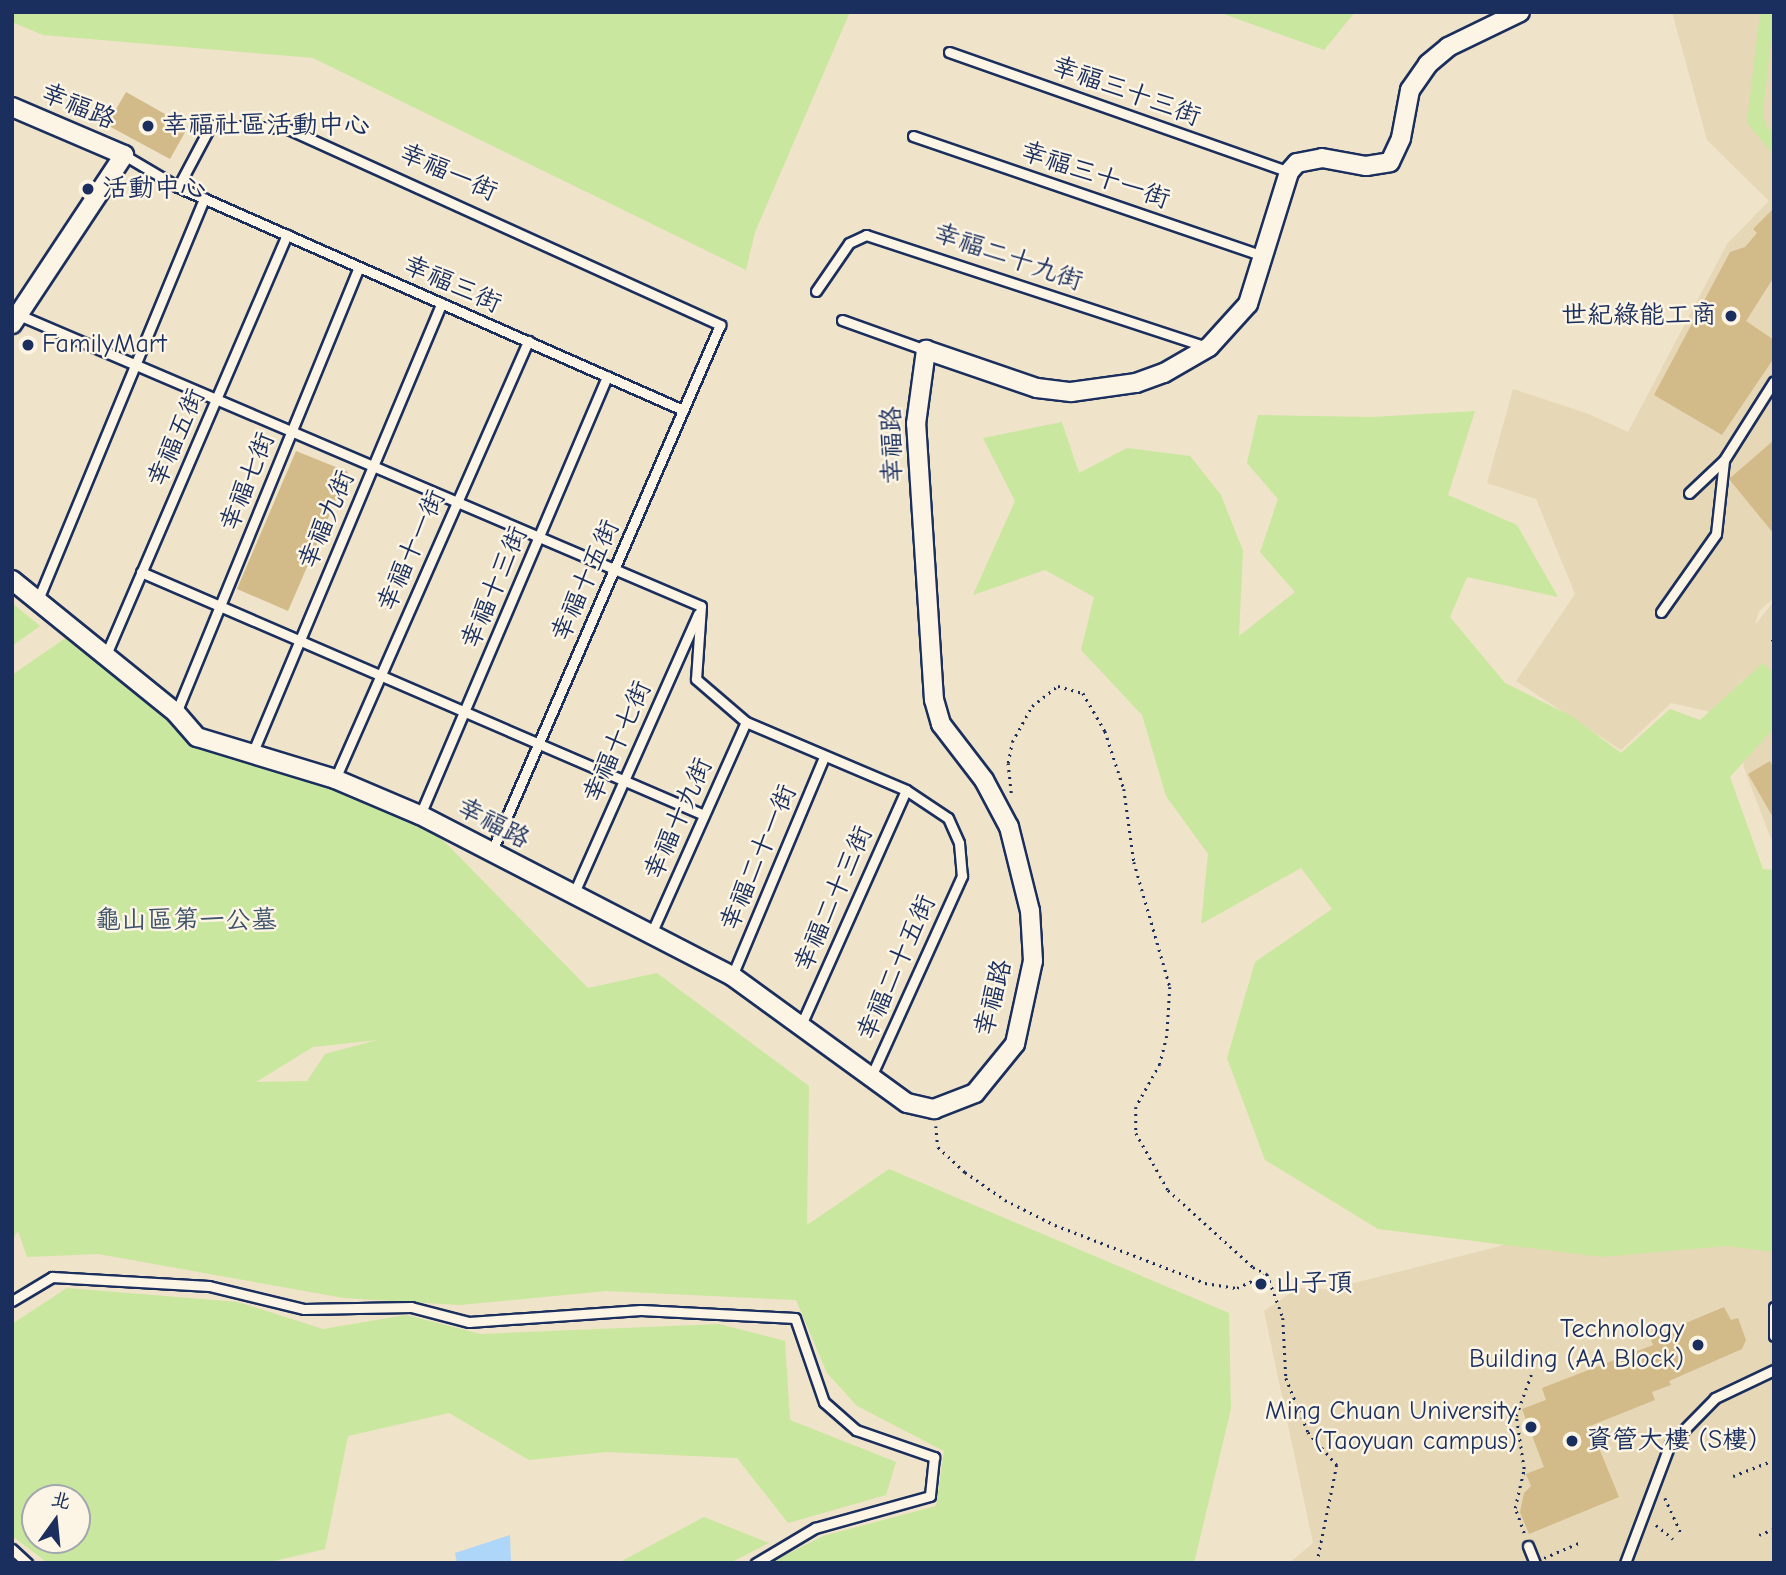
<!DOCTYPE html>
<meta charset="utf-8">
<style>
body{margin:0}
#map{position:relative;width:1786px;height:1575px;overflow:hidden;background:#efe3c9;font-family:"Comic Neue","LXGW WenKai TC",sans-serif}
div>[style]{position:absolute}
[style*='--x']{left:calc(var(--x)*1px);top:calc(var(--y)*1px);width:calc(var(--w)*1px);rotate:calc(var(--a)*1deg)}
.built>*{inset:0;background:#e6d7b6}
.green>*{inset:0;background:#c9e79e}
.water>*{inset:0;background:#add6f8}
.building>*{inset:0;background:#d2ba89}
.path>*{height:2.5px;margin-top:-1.25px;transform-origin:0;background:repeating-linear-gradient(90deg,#1b2f5e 0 2px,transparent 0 7px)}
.roads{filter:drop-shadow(2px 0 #1b2f5e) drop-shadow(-2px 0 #1b2f5e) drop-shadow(0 2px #1b2f5e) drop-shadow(0 -2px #1b2f5e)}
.service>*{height:9px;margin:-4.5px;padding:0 4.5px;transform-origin:4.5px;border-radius:4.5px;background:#fcf5e5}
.minor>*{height:18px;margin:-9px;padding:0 9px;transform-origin:9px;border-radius:9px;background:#fcf5e5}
.dots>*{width:19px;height:19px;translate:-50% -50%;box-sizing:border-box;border:4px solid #fcf5e5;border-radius:50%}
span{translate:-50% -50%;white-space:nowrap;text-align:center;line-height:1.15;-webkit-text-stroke:5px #fcf5e5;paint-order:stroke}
.street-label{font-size:26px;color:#1b2f5e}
.poi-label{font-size:26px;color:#1b2f5e}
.left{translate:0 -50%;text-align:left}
.right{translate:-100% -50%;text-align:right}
.park-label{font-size:26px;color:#3e546b}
.frame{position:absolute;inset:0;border:14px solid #1b2f5e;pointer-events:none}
.north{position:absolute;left:21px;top:1484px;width:70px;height:70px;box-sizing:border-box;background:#fcf5e5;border:2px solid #a2a6af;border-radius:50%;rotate:15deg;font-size:19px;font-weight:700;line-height:28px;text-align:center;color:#1b2f5e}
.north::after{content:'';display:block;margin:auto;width:24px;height:32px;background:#1b2f5e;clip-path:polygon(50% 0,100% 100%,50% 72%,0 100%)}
</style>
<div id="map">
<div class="built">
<i style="clip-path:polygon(1672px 12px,1774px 12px,1774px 598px,1759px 611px,1755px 625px,1774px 601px,1774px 847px,1744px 768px,1736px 701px,1742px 674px,1729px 716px,1671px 703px,1621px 750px,1516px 681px,1575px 594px,1536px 499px,1487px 483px,1513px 389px,1589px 414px,1628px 432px,1727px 244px,1769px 201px,1707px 140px)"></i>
<i style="clip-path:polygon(1774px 1099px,1774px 1563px,1289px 1563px,1313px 1543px,1264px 1311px,1298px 1288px,1330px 1289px,1497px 1247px,1627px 1195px)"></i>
</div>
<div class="green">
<i style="clip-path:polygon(12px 12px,850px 12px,755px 232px,746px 270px,313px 58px,43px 35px,12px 22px)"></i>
<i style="clip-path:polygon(1218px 12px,1355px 12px,1324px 50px)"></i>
<i style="clip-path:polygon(1760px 12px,1774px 12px,1763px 113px,1766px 126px,1774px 134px,1774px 155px,1747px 123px)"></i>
<i style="clip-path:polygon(1475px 411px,1448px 495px,1517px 525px,1558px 597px,1467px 577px,1450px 617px,1505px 683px,1573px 717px,1621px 753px,1670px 709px,1700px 720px,1763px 663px,1774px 674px,1774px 728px,1730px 777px,1763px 869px,1774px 870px,1774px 1252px,1727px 1246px,1602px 1257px,1378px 1229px,1265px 1160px,1227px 1058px,1255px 962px,1332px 909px,1301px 868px,1201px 924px,1208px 854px,1166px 796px,1142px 715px,1081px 650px,1094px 597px,1045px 570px,973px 595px,1015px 501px,983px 438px,1062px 422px,1079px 473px,1127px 448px,1190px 456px,1221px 495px,1243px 551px,1239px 636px,1295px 592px,1260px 552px,1278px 499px,1247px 463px,1258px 415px,1372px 417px)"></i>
<i style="clip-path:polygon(12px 603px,40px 626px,12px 646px)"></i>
<i style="clip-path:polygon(evenodd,67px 637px,172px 717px,431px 828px,588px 988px,657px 973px,809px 1086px,807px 1225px,889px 1169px,1229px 1313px,1231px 1409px,1194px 1563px,770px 1563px,823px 1536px,936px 1506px,944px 1451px,857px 1406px,827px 1373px,796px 1300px,606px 1291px,460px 1305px,344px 1298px,98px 1254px,27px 1257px,18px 1231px,12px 1240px,12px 675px,67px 637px,377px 1040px,325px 1054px,307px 1081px,256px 1082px,313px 1047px,377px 1040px)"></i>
<i style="clip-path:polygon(evenodd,67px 1288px,238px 1302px,323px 1329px,406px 1315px,481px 1334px,719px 1324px,785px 1341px,790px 1420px,896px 1462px,886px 1495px,788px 1523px,737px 1458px,606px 1452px,529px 1460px,449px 1413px,348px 1436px,325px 1549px,266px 1563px,48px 1563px,12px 1536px,12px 1324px,67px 1288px,77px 1498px,77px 1540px,35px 1540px,35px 1498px,77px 1498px)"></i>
<i style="clip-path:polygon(704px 1517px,769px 1543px,730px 1563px,618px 1563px)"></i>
</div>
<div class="water">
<i style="clip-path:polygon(510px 1535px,511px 1563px,457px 1563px,455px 1553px)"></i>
</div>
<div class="building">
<i style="clip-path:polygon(126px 92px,188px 127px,170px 159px,107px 125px)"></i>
<i style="clip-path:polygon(1774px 208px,1774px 277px,1746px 321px,1774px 340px,1774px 358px,1722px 435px,1654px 395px,1730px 252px,1745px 247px,1757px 233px,1753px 229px)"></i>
<i style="clip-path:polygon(1774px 440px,1774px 534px,1729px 479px)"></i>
<i style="clip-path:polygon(296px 451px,348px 472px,288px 611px,237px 589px)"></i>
<i style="clip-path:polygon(1770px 761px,1774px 769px,1774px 819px,1748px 774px)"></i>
<i style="clip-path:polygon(1724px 1307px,1731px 1320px,1738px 1318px,1746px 1340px,1742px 1349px,1669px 1381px,1671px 1385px,1652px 1392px,1655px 1400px,1590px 1426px,1619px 1497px,1529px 1534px,1520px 1512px,1524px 1493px,1531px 1486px,1526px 1474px,1544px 1467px,1522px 1409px,1546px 1400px,1542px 1388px,1653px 1345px,1650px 1338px)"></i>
</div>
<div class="path">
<i style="--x:1772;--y:639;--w:3;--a:45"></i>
<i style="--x:1011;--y:793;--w:30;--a:-96"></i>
<i style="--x:1008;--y:763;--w:21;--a:-79"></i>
<i style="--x:1012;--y:742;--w:41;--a:-60.9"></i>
<i style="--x:1032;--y:706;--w:33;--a:-38"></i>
<i style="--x:1058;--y:686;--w:26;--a:16"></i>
<i style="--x:1083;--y:693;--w:44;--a:59.9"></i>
<i style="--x:1105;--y:731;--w:61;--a:71.9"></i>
<i style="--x:1124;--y:789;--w:74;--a:82.2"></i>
<i style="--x:1134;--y:862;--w:130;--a:73.9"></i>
<i style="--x:1170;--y:987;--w:49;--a:93.5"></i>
<i style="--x:1167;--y:1036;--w:29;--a:104"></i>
<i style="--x:1160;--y:1064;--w:49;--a:119.2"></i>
<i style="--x:1136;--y:1107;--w:26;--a:90"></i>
<i style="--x:1136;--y:1133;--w:65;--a:60.7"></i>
<i style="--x:1168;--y:1190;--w:115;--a:42.2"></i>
<i style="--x:1253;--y:1267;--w:16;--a:27"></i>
<i style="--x:1267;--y:1274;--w:47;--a:70"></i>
<i style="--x:1283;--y:1318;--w:60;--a:87.1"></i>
<i style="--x:1286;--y:1378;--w:58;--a:67.8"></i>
<i style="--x:1308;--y:1432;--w:44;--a:48.7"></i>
<i style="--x:1337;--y:1465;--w:100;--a:101.5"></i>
<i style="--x:936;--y:1126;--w:21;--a:85"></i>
<i style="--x:938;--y:1147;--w:37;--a:43"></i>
<i style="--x:965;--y:1172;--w:49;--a:35"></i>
<i style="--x:1005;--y:1200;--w:56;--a:26.6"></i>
<i style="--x:1055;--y:1225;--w:161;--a:21.1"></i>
<i style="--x:1205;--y:1283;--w:32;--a:9"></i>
<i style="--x:1237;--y:1288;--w:33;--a:-25"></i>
<i style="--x:1733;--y:1476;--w:44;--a:-21.3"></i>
<i style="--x:1665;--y:1498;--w:41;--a:65.3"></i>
<i style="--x:1656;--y:1525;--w:22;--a:39"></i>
<i style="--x:1524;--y:1533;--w:27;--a:-110"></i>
<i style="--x:1515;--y:1508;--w:40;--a:-77"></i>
<i style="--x:1524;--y:1469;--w:54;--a:-98.6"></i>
<i style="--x:1516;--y:1416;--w:44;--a:-69.9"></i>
<i style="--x:1759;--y:1535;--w:16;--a:-22"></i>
<i style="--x:1544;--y:1558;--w:40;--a:-23.4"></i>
</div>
<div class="roads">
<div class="service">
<i style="--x:949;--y:52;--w:361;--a:19.4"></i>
<i style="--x:913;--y:136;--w:371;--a:18.9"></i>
<i style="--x:124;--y:155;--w:63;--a:30.7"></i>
<i style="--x:178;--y:187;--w:552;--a:23.83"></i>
<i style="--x:178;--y:187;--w:70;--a:-62"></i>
<i style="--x:211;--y:125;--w:75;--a:2.3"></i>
<i style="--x:286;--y:128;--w:477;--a:24.4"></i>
<i style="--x:720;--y:325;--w:576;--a:113.45"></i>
<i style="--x:816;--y:291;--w:58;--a:-55.5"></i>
<i style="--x:849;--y:243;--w:19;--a:-25"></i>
<i style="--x:866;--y:235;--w:358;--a:18.2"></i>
<i style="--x:19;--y:315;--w:741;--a:23.11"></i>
<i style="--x:842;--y:320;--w:89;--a:19.7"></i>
<i style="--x:1689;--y:493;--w:48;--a:-43.3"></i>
<i style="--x:1724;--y:460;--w:93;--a:-57.7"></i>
<i style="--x:141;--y:572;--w:613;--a:23.35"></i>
<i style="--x:37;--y:602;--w:437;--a:-67.5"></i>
<i style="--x:701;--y:606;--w:73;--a:93.9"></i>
<i style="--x:696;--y:679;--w:66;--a:40.7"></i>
<i style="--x:746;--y:722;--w:174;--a:23"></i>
<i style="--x:906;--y:790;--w:50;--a:33.7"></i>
<i style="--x:948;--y:818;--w:27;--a:66"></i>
<i style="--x:959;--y:843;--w:33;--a:85"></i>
<i style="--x:962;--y:876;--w:221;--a:114.4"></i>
<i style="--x:1661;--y:612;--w:95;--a:-54.8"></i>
<i style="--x:1716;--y:534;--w:74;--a:-83.8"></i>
<i style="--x:105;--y:657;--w:460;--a:-66.7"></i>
<i style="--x:176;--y:713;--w:482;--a:-67.7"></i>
<i style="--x:252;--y:754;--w:489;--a:-67.2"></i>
<i style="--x:335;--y:779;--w:479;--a:-66.2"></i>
<i style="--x:420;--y:815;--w:477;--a:-66.9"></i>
<i style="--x:573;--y:895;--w:308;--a:-66"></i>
<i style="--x:651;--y:934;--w:232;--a:-65.9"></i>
<i style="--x:732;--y:976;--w:238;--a:-67.2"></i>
<i style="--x:801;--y:1025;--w:257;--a:-65.9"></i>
<i style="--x:12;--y:1301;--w:47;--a:-31"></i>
<i style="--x:52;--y:1277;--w:157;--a:3.3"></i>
<i style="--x:209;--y:1286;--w:98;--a:13.6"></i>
<i style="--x:304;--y:1309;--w:107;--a:-1.1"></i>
<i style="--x:411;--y:1307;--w:60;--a:14.5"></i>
<i style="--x:469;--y:1322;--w:172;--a:-4"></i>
<i style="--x:641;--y:1310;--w:154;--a:3"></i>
<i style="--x:795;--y:1318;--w:89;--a:71"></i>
<i style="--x:824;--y:1402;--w:43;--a:41.2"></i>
<i style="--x:856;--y:1430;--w:83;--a:19.1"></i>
<i style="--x:934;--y:1457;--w:39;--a:96"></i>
<i style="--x:930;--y:1496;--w:119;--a:164.5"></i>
<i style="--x:815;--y:1528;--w:69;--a:149.3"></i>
<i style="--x:1774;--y:1307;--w:29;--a:90"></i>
<i style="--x:1528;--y:1546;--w:18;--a:68"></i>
<i style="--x:12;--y:1549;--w:21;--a:43"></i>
<i style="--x:1625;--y:1563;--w:127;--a:-69.3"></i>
<i style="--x:1670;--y:1444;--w:64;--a:-45.6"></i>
<i style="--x:1715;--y:1398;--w:65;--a:-25.4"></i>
</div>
<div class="minor">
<i style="--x:12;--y:107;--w:122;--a:23.2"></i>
<i style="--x:124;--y:155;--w:203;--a:123.5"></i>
<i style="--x:12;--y:580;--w:211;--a:39"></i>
<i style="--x:176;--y:713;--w:32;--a:49"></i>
<i style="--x:197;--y:737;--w:144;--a:16.9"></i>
<i style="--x:335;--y:779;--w:92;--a:23"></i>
<i style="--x:420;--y:815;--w:351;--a:27.3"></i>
<i style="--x:732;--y:976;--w:216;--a:36"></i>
<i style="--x:907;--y:1103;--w:28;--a:13"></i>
<i style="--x:934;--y:1109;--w:44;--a:-21.3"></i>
<i style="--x:975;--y:1093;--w:63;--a:-50.8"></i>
<i style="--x:1015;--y:1044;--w:85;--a:-77.8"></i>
<i style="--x:1033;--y:961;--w:50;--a:-93.4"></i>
<i style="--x:1030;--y:911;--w:87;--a:-104"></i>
<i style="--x:1009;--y:827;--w:53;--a:-118"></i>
<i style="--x:984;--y:780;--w:71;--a:-127.5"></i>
<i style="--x:941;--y:724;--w:25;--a:-106"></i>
<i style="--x:934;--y:700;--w:277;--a:-93.7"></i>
<i style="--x:916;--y:424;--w:75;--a:-82.3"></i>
<i style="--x:926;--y:350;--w:117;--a:18.9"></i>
<i style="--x:1037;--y:388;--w:34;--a:7"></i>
<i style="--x:1071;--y:392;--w:66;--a:-7.9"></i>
<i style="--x:1136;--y:383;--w:30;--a:-20"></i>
<i style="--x:1164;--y:373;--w:52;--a:-30"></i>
<i style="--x:1209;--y:347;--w:58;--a:-47.8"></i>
<i style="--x:1248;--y:304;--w:138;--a:-72.7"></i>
<i style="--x:1289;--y:172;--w:12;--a:-48"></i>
<i style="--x:1297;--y:163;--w:25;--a:-11"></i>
<i style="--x:1322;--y:158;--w:45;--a:10.3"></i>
<i style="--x:1366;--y:166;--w:24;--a:-9"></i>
<i style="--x:1390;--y:162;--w:26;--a:-65"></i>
<i style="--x:1401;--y:138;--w:49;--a:-79.4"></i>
<i style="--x:1410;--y:90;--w:32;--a:-55"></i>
<i style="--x:1428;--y:64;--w:26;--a:-40"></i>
<i style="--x:1448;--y:47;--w:80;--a:-25.9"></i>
</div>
</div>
<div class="dots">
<i style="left:148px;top:126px;background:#1b2f5e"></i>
<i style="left:88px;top:189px;background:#1b2f5e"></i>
<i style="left:1731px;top:316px;background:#1b2f5e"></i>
<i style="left:28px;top:345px;background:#1b2f5e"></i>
<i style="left:1261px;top:1284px;background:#1b2f5e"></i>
<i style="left:1698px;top:1345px;background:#1b2f5e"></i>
<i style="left:1531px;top:1427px;background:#1b2f5e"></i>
<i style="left:1572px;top:1441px;background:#1b2f5e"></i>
</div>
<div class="street-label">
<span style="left:1126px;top:92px;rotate:20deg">幸福三十三街</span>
<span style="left:78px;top:107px;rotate:23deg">幸福路</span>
<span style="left:448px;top:173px;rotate:24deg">幸福一街</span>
<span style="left:1095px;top:176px;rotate:19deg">幸福三十一街</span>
<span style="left:1008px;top:258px;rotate:19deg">幸福二十九街</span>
<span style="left:452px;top:285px;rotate:24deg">幸福三街</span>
<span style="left:177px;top:438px;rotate:-66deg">幸福五街</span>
<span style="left:893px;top:445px;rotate:-91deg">幸福路</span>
<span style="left:248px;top:482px;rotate:-68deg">幸福七街</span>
<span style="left:327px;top:520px;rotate:-67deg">幸福九街</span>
<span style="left:412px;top:551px;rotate:-66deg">幸福十一街</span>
<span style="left:586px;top:581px;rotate:-66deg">幸福十五街</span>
<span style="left:495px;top:588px;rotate:-67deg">幸福十三街</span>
<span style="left:618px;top:742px;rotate:-66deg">幸福十七街</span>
<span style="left:679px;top:819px;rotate:-66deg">幸福十九街</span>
<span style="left:493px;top:824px;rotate:28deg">幸福路</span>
<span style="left:759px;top:858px;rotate:-67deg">幸福二十一街</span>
<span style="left:834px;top:899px;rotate:-66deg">幸福二十三街</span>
<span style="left:897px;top:968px;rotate:-66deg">幸福二十五街</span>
<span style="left:994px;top:998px;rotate:-75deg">幸福路</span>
</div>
<div class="poi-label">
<span class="left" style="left:162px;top:126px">幸福社區活動中心</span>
<span class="left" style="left:102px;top:189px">活動中心</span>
<span class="right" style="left:1717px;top:316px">世紀綠能工商</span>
<span class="left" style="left:42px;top:345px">FamilyMart</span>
<span class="left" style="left:1275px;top:1284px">山子頂</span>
<span class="right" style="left:1684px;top:1345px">Technology<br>Building (AA Block)</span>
<span class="right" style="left:1517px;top:1427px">Ming Chuan University<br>(Taoyuan campus)</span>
<span class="left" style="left:1586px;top:1441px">資管大樓 (S樓)</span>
</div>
<div class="park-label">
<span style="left:186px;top:921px">龜山區第一公墓</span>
</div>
<div class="frame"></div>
<div class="north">北</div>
</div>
